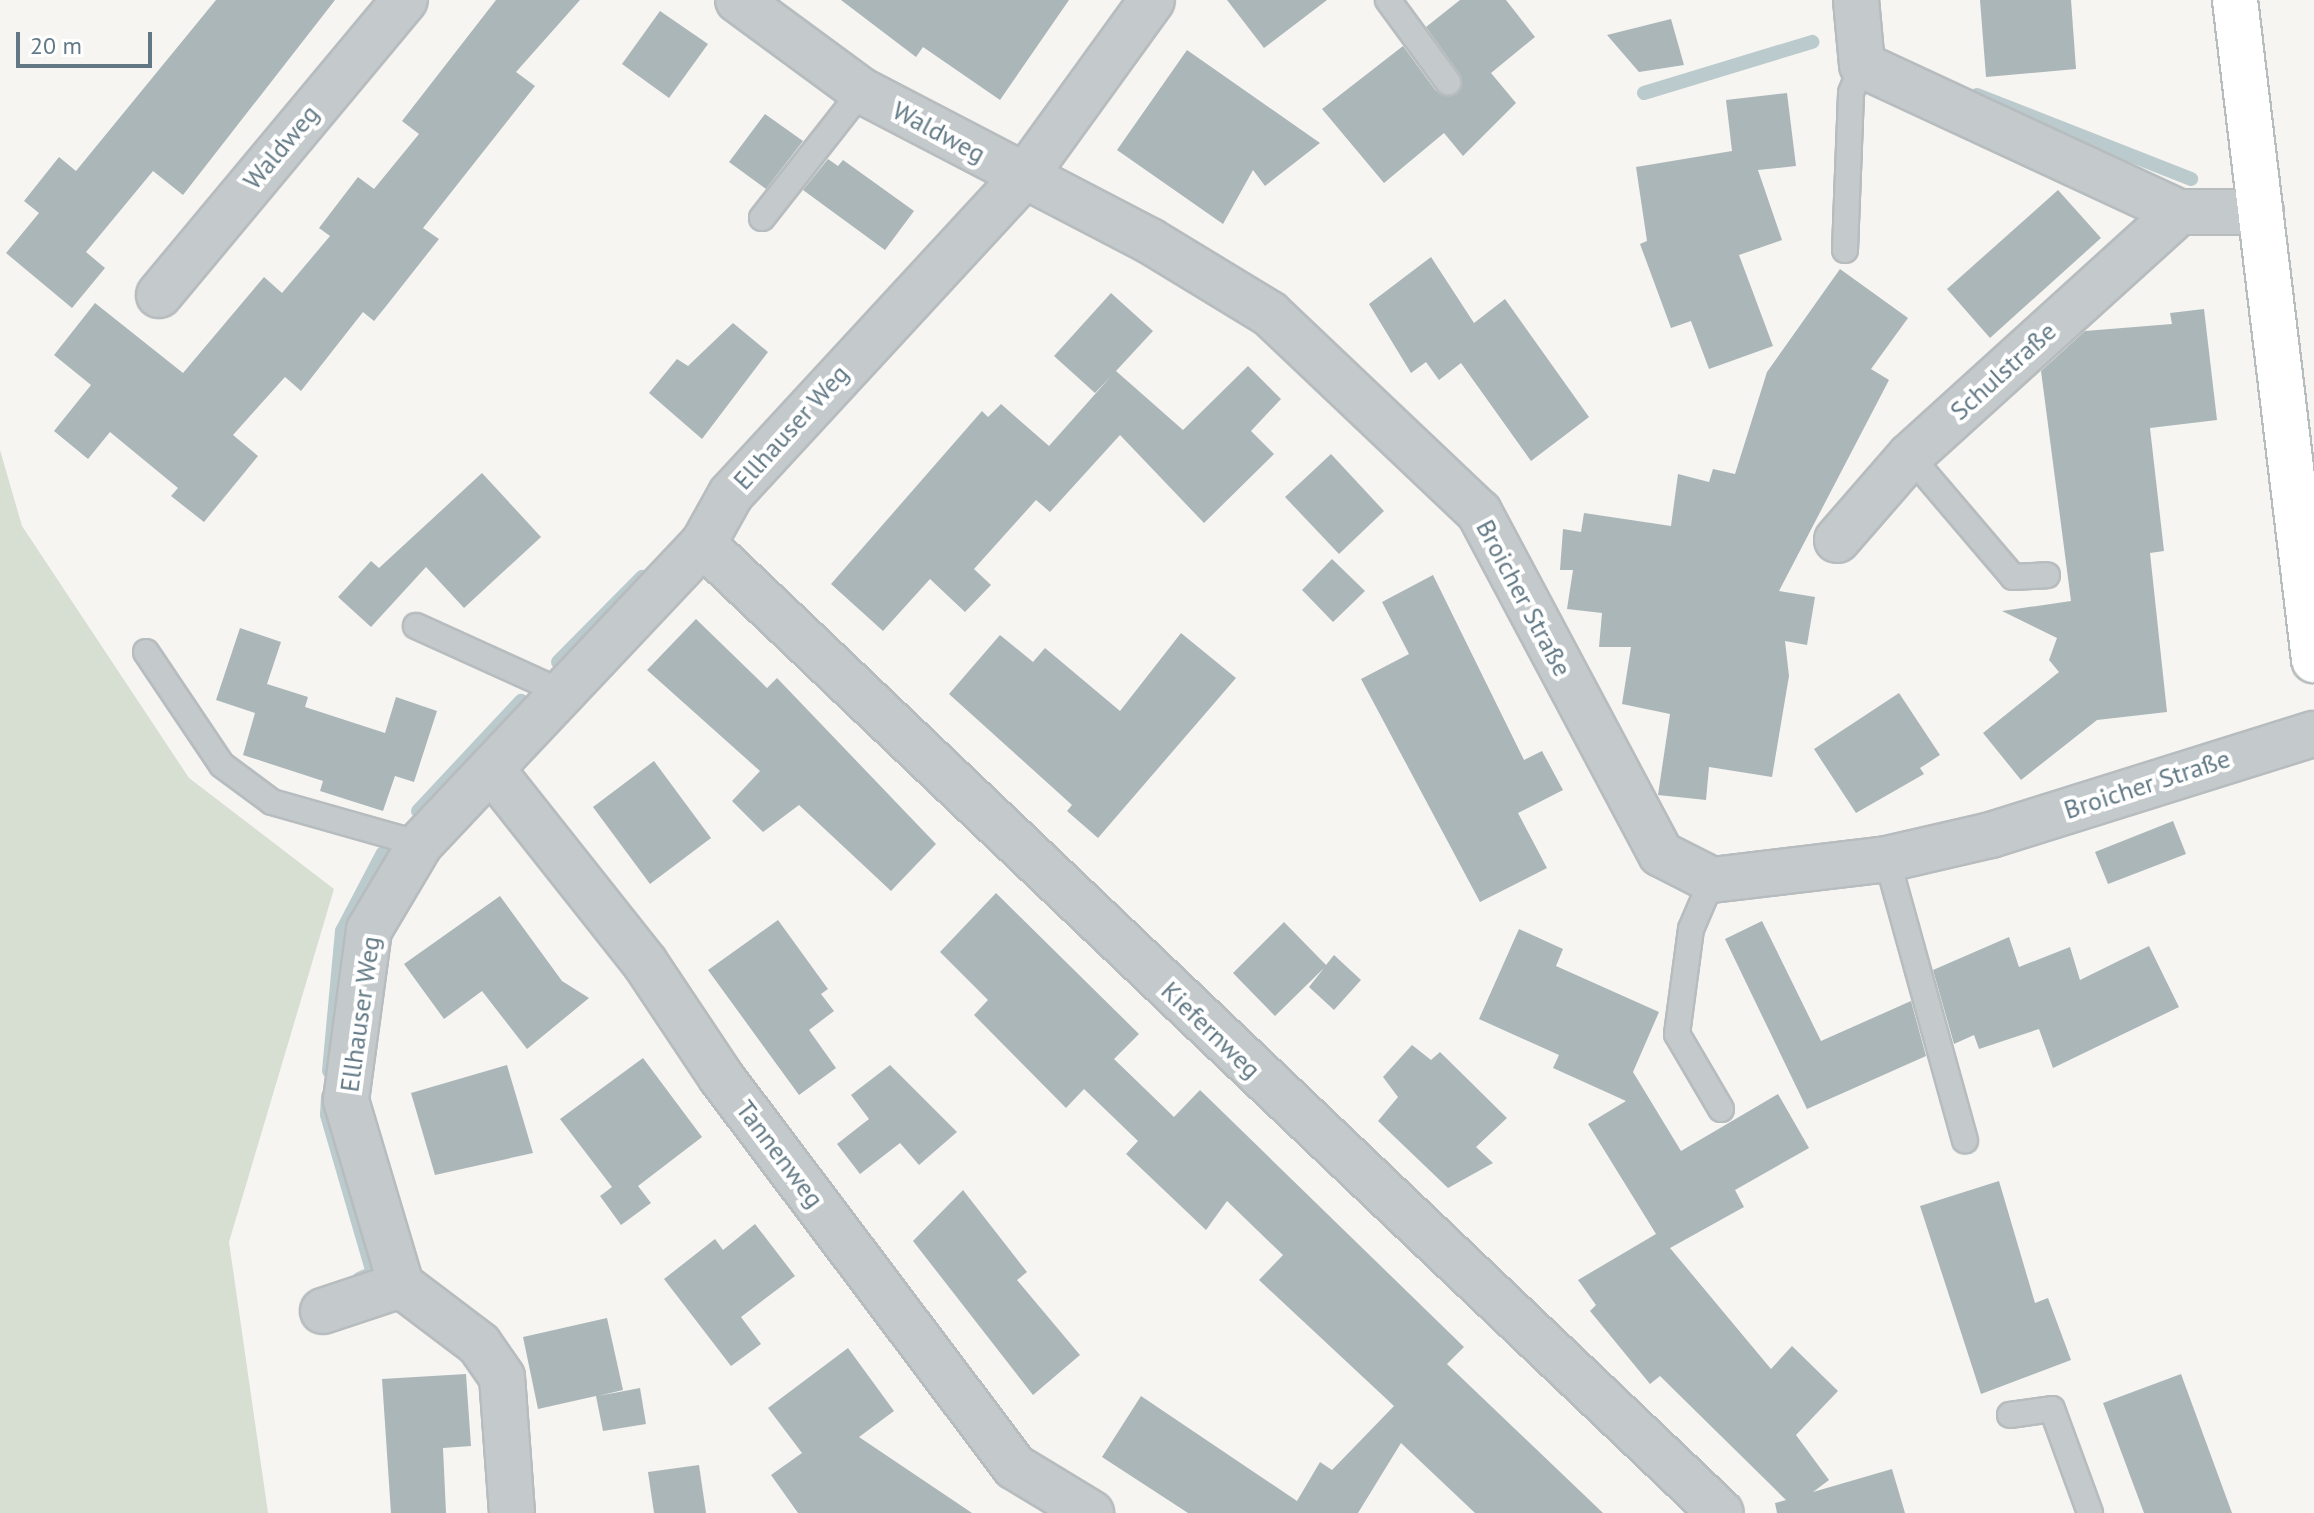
<!DOCTYPE html>
<meta charset="utf-8">
<style>
body{margin:0}
#map{position:relative;width:2314px;height:1513px;overflow:hidden;background:#f6f5f1;font-family:"PT Sans",sans-serif}
div>[style]{position:absolute}
[style*='--x']{left:calc(var(--x)*1px);top:calc(var(--y)*1px);width:calc(var(--w)*1px);rotate:calc(var(--a)*1deg)}
.green>*{inset:0;background:#d7ded2}
.stream>*{height:14px;margin:-7px;padding:0 7px;transform-origin:7px;border-radius:7px;background:#bbcacd}
.building>*{inset:0;background:#abb6b9}
.roads{filter:drop-shadow(2px 0 #b7bcbf) drop-shadow(-2px 0 #b7bcbf) drop-shadow(0 2px #b7bcbf) drop-shadow(0 -2px #b7bcbf)}
.lane>*{height:24px;margin:-12px;padding:0 12px;transform-origin:12px;border-radius:12px;background:#c4c9cb}
.street>*{height:44px;margin:-22px;padding:0 22px;transform-origin:22px;border-radius:22px;background:#c4c9cb}
.primary>*{height:44px;margin:-22px;padding:0 22px;transform-origin:22px;border-radius:22px;background:#fff}
span{translate:-50% -50%;white-space:nowrap;text-align:center;line-height:1.15;-webkit-text-stroke:8px #fff;paint-order:stroke}
.street-label{font-size:26px;color:#627985}
.scale{position:absolute;left:16px;top:32px;width:136px;height:36px;box-sizing:border-box;border:4px solid #627985;border-top:0;padding-left:10px;font-size:24px;line-height:28px;white-space:nowrap;color:#627985;-webkit-text-stroke:6px #fff;paint-order:stroke}
</style>
<div id="map">
<div class="green">
<i style="clip-path:polygon(0 450px,22px 526px,189px 778px,334px 889px,229px 1242px,268px 1513px,0 1513px)"></i>
</div>
<div class="stream">
<i style="--x:1644;--y:93;--w:176;--a:-16.9"></i>
<i style="--x:1977;--y:95;--w:230;--a:21.4"></i>
<i style="--x:558;--y:662;--w:120;--a:-45.3"></i>
<i style="--x:418;--y:811;--w:151;--a:-46.9"></i>
<i style="--x:329;--y:1071;--w:141;--a:-84.7"></i>
<i style="--x:342;--y:931;--w:88;--a:-62.3"></i>
<i style="--x:328;--y:1096;--w:19;--a:93"></i>
<i style="--x:327;--y:1115;--w:165;--a:73.8"></i>
<i style="--x:373;--y:1273;--w:15;--a:157"></i>
</div>
<div class="building">
<i style="clip-path:polygon(216px 0,335px 0,183px 195px,153px 171px,86px 252px,105px 268px,72px 308px,6px 253px,39px 213px,24px 201px,59px 157px,76px 171px)"></i>
<i style="clip-path:polygon(496px 0,580px 0,516px 72px,535px 86px,423px 228px,439px 239px,387px 305px,374px 321px,363px 312px,301px 391px,285px 377px,233px 435px,258px 456px,204px 522px,171px 496px,178px 488px,110px 432px,88px 459px,54px 431px,91px 385px,54px 355px,95px 303px,183px 373px,264px 277px,282px 293px,330px 236px,319px 228px,358px 177px,374px 189px,419px 134px,402px 121px)"></i>
<i style="clip-path:polygon(841px 0,1069px 0,1000px 100px,923px 47px,916px 57px)"></i>
<i style="clip-path:polygon(1227px 0,1327px 0,1264px 48px)"></i>
<i style="clip-path:polygon(1460px 0,1506px 0,1535px 37px,1491px 73px,1516px 103px,1463px 156px,1444px 133px,1384px 183px,1322px 109px,1403px 46px,1436px 91px,1457px 94px,1460px 74px,1426px 27px)"></i>
<i style="clip-path:polygon(1980px 0,2071px 0,2076px 69px,1986px 77px)"></i>
<i style="clip-path:polygon(660px 11px,708px 44px,669px 98px,622px 64px)"></i>
<i style="clip-path:polygon(1671px 19px,1684px 65px,1639px 72px,1607px 35px)"></i>
<i style="clip-path:polygon(1187px 50px,1320px 143px,1265px 186px,1253px 170px,1223px 224px,1117px 150px)"></i>
<i style="clip-path:polygon(1787px 93px,1796px 166px,1758px 170px,1782px 240px,1739px 255px,1773px 346px,1709px 369px,1691px 321px,1671px 328px,1640px 244px,1647px 241px,1636px 167px,1732px 151px,1726px 100px)"></i>
<i style="clip-path:polygon(765px 114px,803px 141px,766px 189px,729px 162px)"></i>
<i style="clip-path:polygon(828px 159px,838px 166px,843px 160px,914px 211px,885px 250px,803px 190px)"></i>
<i style="clip-path:polygon(2058px 190px,2101px 238px,1990px 338px,1947px 289px)"></i>
<i style="clip-path:polygon(1431px 257px,1474px 323px,1505px 299px,1589px 417px,1531px 461px,1461px 363px,1439px 380px,1426px 362px,1411px 373px,1369px 304px)"></i>
<i style="clip-path:polygon(1840px 269px,1908px 318px,1871px 369px,1889px 380px,1779px 591px,1815px 597px,1807px 645px,1785px 641px,1789px 676px,1772px 777px,1709px 767px,1706px 800px,1658px 795px,1670px 714px,1622px 704px,1631px 647px,1599px 647px,1602px 613px,1567px 609px,1573px 570px,1560px 570px,1563px 529px,1581px 532px,1584px 513px,1671px 526px,1678px 474px,1709px 482px,1713px 469px,1735px 474px,1767px 372px)"></i>
<i style="clip-path:polygon(1111px 293px,1153px 331px,1116px 371px,1183px 430px,1248px 366px,1281px 399px,1251px 431px,1274px 454px,1204px 523px,1120px 435px,1050px 512px,1036px 500px,974px 569px,991px 585px,965px 612px,930px 579px,883px 631px,831px 584px,982px 411px,988px 417px,1001px 404px,1049px 446px,1112px 375px,1095px 393px,1054px 356px)"></i>
<i style="clip-path:polygon(2204px 309px,2217px 420px,2150px 428px,2164px 551px,2150px 553px,2167px 712px,2097px 720px,2021px 780px,1983px 733px,2059px 672px,2049px 660px,2057px 638px,2002px 611px,2071px 601px,2041px 371px,2085px 331px,2172px 324px,2170px 313px)"></i>
<i style="clip-path:polygon(733px 323px,768px 352px,702px 439px,649px 393px,677px 359px,688px 366px)"></i>
<i style="clip-path:polygon(1331px 454px,1384px 511px,1339px 554px,1285px 497px)"></i>
<i style="clip-path:polygon(482px 473px,541px 537px,464px 608px,426px 567px,371px 627px,338px 597px,371px 561px,379px 568px)"></i>
<i style="clip-path:polygon(1332px 559px,1365px 591px,1333px 622px,1302px 590px)"></i>
<i style="clip-path:polygon(1433px 575px,1524px 760px,1542px 751px,1563px 790px,1518px 813px,1547px 868px,1480px 902px,1361px 679px,1409px 654px,1382px 602px)"></i>
<i style="clip-path:polygon(696px 619px,767px 688px,777px 678px,936px 844px,891px 891px,799px 805px,763px 832px,732px 801px,760px 771px,647px 670px)"></i>
<i style="clip-path:polygon(240px 628px,281px 642px,267px 684px,308px 697px,305px 707px,385px 733px,396px 697px,437px 711px,414px 782px,395px 776px,383px 811px,320px 791px,323px 781px,243px 755px,255px 713px,216px 700px)"></i>
<i style="clip-path:polygon(1181px 633px,1236px 678px,1098px 838px,1067px 811px,1072px 805px,949px 694px,1000px 635px,1033px 662px,1045px 648px,1120px 711px)"></i>
<i style="clip-path:polygon(1899px 693px,1940px 755px,1920px 768px,1924px 774px,1856px 813px,1814px 749px)"></i>
<i style="clip-path:polygon(654px 761px,711px 838px,650px 884px,593px 807px)"></i>
<i style="clip-path:polygon(2173px 821px,2186px 854px,2108px 884px,2095px 852px)"></i>
<i style="clip-path:polygon(996px 893px,1139px 1034px,1114px 1059px,1174px 1117px,1200px 1090px,1464px 1347px,1447px 1364px,1603px 1513px,1475px 1513px,1401px 1443px,1358px 1513px,1188px 1513px,1102px 1457px,1141px 1396px,1297px 1501px,1320px 1462px,1332px 1470px,1394px 1406px,1259px 1280px,1283px 1255px,1227px 1201px,1206px 1230px,1126px 1154px,1138px 1141px,1084px 1089px,1066px 1108px,974px 1015px,988px 1000px,940px 952px)"></i>
<i style="clip-path:polygon(500px 896px,562px 981px,589px 998px,527px 1049px,482px 991px,444px 1019px,404px 964px)"></i>
<i style="clip-path:polygon(778px 920px,828px 989px,821px 994px,834px 1011px,809px 1030px,836px 1068px,799px 1095px,708px 970px)"></i>
<i style="clip-path:polygon(1762px 921px,1821px 1041px,1911px 1001px,1926px 1056px,1807px 1109px,1725px 939px)"></i>
<i style="clip-path:polygon(1284px 922px,1326px 965px,1334px 955px,1361px 980px,1334px 1010px,1309px 987px,1324px 968px,1275px 1016px,1233px 973px)"></i>
<i style="clip-path:polygon(1519px 929px,1563px 949px,1556px 966px,1659px 1012px,1633px 1072px,1681px 1151px,1778px 1094px,1809px 1148px,1735px 1190px,1744px 1207px,1670px 1248px,1771px 1369px,1792px 1346px,1838px 1391px,1796px 1435px,1829px 1480px,1813px 1492px,1892px 1469px,1905px 1513px,1777px 1513px,1775px 1503px,1786px 1500px,1660px 1376px,1650px 1384px,1590px 1311px,1596px 1305px,1578px 1280px,1656px 1234px,1588px 1124px,1626px 1101px,1553px 1068px,1559px 1055px,1479px 1019px)"></i>
<i style="clip-path:polygon(2009px 937px,2019px 967px,2070px 947px,2080px 980px,2149px 946px,2179px 1007px,2053px 1068px,2039px 1029px,1979px 1049px,1974px 1035px,1954px 1044px,1933px 970px)"></i>
<i style="clip-path:polygon(1412px 1045px,1431px 1060px,1440px 1052px,1507px 1118px,1476px 1147px,1493px 1163px,1448px 1188px,1378px 1121px,1398px 1097px,1383px 1077px)"></i>
<i style="clip-path:polygon(643px 1058px,702px 1137px,638px 1186px,651px 1203px,621px 1225px,600px 1196px,612px 1187px,560px 1119px)"></i>
<i style="clip-path:polygon(507px 1065px,533px 1153px,435px 1175px,411px 1093px)"></i>
<i style="clip-path:polygon(890px 1065px,957px 1132px,919px 1165px,900px 1143px,860px 1174px,837px 1144px,869px 1119px,851px 1095px)"></i>
<i style="clip-path:polygon(1999px 1181px,2035px 1303px,2048px 1298px,2071px 1360px,1981px 1394px,1920px 1206px)"></i>
<i style="clip-path:polygon(963px 1190px,1027px 1272px,1017px 1280px,1080px 1355px,1033px 1395px,913px 1241px)"></i>
<i style="clip-path:polygon(755px 1224px,795px 1276px,741px 1317px,761px 1344px,731px 1366px,664px 1279px,715px 1239px,723px 1250px)"></i>
<i style="clip-path:polygon(607px 1318px,623px 1390px,598px 1396px,640px 1388px,646px 1424px,603px 1431px,596px 1396px,538px 1409px,523px 1337px)"></i>
<i style="clip-path:polygon(848px 1348px,894px 1411px,859px 1437px,972px 1513px,798px 1513px,771px 1475px,802px 1453px,768px 1408px)"></i>
<i style="clip-path:polygon(466px 1374px,471px 1446px,443px 1448px,446px 1513px,391px 1513px,382px 1379px)"></i>
<i style="clip-path:polygon(2181px 1374px,2232px 1513px,2144px 1513px,2103px 1403px)"></i>
<i style="clip-path:polygon(699px 1465px,706px 1513px,654px 1513px,648px 1472px)"></i>
</div>
<div class="roads">
<div class="lane">
<i style="--x:1388;--y:0;--w:102;--a:53.8"></i>
<i style="--x:762;--y:218;--w:162;--a:-51.8"></i>
<i style="--x:1845;--y:250;--w:157;--a:-87.8"></i>
<i style="--x:1851;--y:93;--w:30;--a:-69"></i>
<i style="--x:1910;--y:456;--w:159;--a:49.6"></i>
<i style="--x:2013;--y:577;--w:34;--a:-3"></i>
<i style="--x:416;--y:626;--w:162;--a:24.4"></i>
<i style="--x:146;--y:652;--w:136;--a:56.1"></i>
<i style="--x:222;--y:765;--w:62;--a:36.5"></i>
<i style="--x:272;--y:802;--w:154;--a:15.8"></i>
<i style="--x:1887;--y:859;--w:292;--a:74.5"></i>
<i style="--x:1712;--y:880;--w:53;--a:113.2"></i>
<i style="--x:1691;--y:929;--w:106;--a:97.6"></i>
<i style="--x:1677;--y:1034;--w:87;--a:59.6"></i>
<i style="--x:2010;--y:1415;--w:42;--a:-8.1"></i>
<i style="--x:2052;--y:1409;--w:111;--a:69.9"></i>
</div>
<div class="street">
<i style="--x:738;--y:0;--w:154;--a:36.3"></i>
<i style="--x:862;--y:91;--w:325;--a:27.5"></i>
<i style="--x:1150;--y:241;--w:140;--a:31.3"></i>
<i style="--x:1270;--y:314;--w:288;--a:43.5"></i>
<i style="--x:1479;--y:512;--w:387;--a:62"></i>
<i style="--x:1661;--y:854;--w:57;--a:27"></i>
<i style="--x:1712;--y:880;--w:176;--a:-6.8"></i>
<i style="--x:1887;--y:859;--w:107;--a:-13"></i>
<i style="--x:1991;--y:835;--w:338;--a:-17.4"></i>
<i style="--x:1856;--y:0;--w:65;--a:84.7"></i>
<i style="--x:1862;--y:65;--w:349;--a:24.9"></i>
<i style="--x:2179;--y:212;--w:82;--a:0"></i>
<i style="--x:159;--y:295;--w:384;--a:-50.2"></i>
<i style="--x:1837;--y:540;--w:111;--a:-49"></i>
<i style="--x:1910;--y:456;--w:363;--a:-42.2"></i>
<i style="--x:703;--y:544;--w:1405;--a:43.59"></i>
<i style="--x:492;--y:770;--w:246;--a:51.6"></i>
<i style="--x:645;--y:963;--w:137;--a:56.3"></i>
<i style="--x:721;--y:1077;--w:488;--a:53"></i>
<i style="--x:1015;--y:1467;--w:89;--a:31.2"></i>
<i style="--x:323;--y:1311;--w:82;--a:-18.4"></i>
<i style="--x:512;--y:1513;--w:136;--a:-94.2"></i>
<i style="--x:502;--y:1377;--w:40;--a:-124.9"></i>
<i style="--x:479;--y:1344;--w:98;--a:-142.9"></i>
<i style="--x:401;--y:1285;--w:193;--a:-106.6"></i>
<i style="--x:346;--y:1100;--w:172;--a:-82.3"></i>
<i style="--x:369;--y:930;--w:100;--a:-59.3"></i>
<i style="--x:420;--y:844;--w:412;--a:-46.7"></i>
<i style="--x:703;--y:544;--w:57;--a:-60.8"></i>
<i style="--x:731;--y:494;--w:432;--a:-47.3"></i>
<i style="--x:1024;--y:177;--w:218;--a:-54.1"></i>
</div>
<div class="primary">
<i style="--x:2235;--y:0;--w:665;--a:83.17"></i>
</div>
</div>
<div class="street-label">
<span style="left:939px;top:132px;rotate:28deg">Waldweg</span>
<span style="left:281px;top:147px;rotate:-50deg">Waldweg</span>
<span style="left:2003px;top:371px;rotate:-42deg">Schulstraße</span>
<span style="left:791px;top:427px;rotate:-48deg">Ellhauser Weg</span>
<span style="left:1524px;top:598px;rotate:62deg">Broicher Straße</span>
<span style="left:2147px;top:784px;rotate:-18deg">Broicher Straße</span>
<span style="left:360px;top:1014px;rotate:-82deg">Ellhauser Weg</span>
<span style="left:1211px;top:1030px;rotate:44deg">Kiefernweg</span>
<span style="left:780px;top:1154px;rotate:53deg">Tannenweg</span>
</div>
<div class="scale">20 m</div>
</div>
